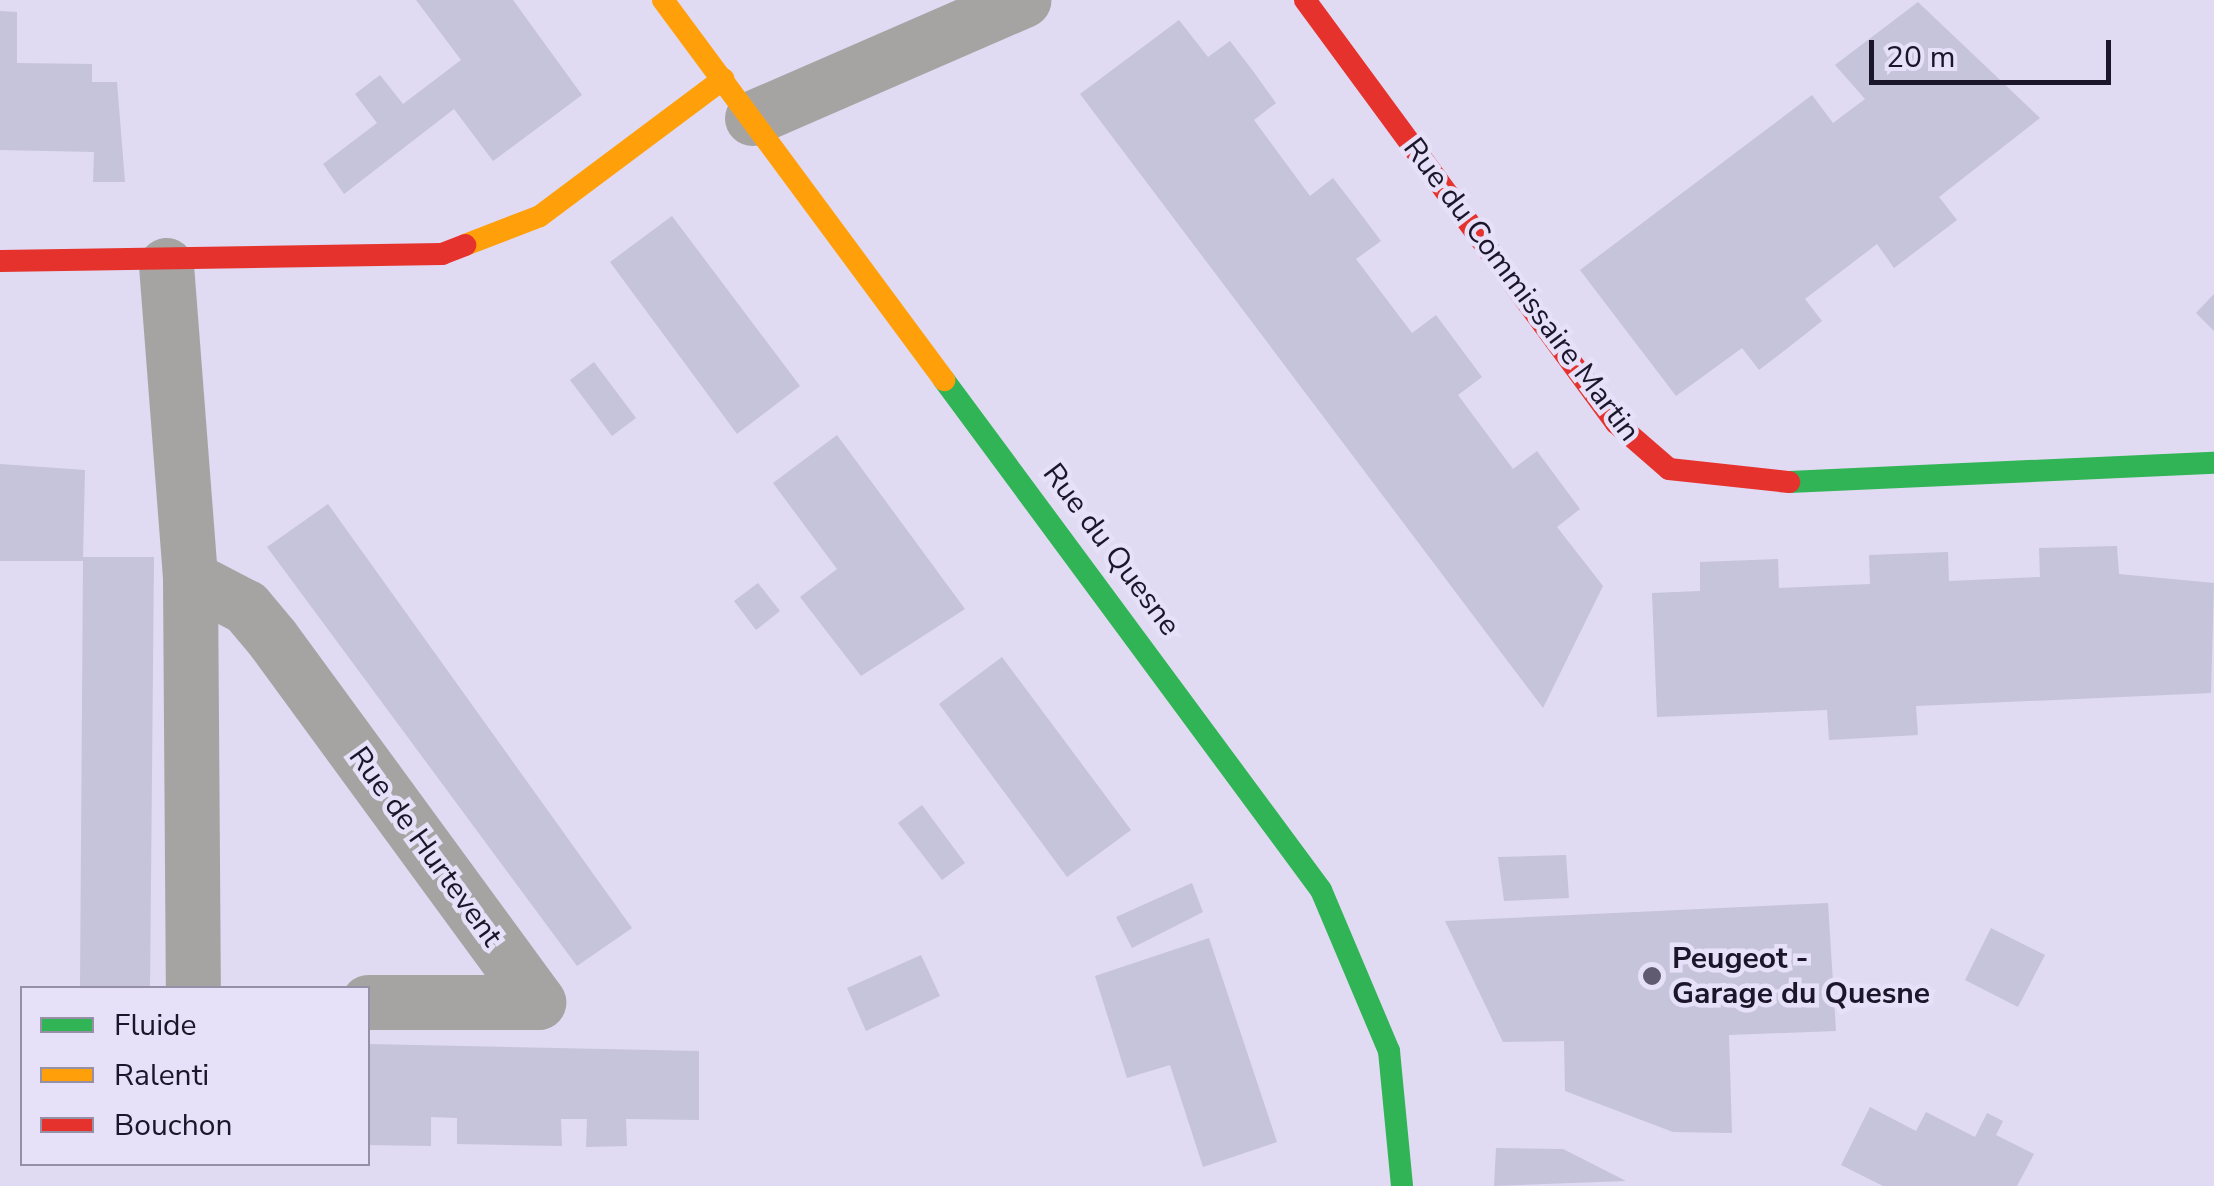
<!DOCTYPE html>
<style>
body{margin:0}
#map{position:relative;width:2214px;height:1186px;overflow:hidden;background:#e0daf2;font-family:"Nunito Sans",sans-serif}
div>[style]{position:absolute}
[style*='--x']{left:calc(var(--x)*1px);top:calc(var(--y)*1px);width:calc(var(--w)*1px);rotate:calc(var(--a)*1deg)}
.building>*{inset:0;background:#c5c4da}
.street>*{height:55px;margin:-27.5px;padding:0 27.5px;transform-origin:27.5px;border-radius:27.5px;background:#a6a4a3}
.fast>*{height:22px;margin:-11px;padding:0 11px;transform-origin:11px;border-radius:11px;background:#30b455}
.slow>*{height:22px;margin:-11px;padding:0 11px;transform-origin:11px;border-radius:11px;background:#ff9f0a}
.jam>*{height:22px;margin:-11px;padding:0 11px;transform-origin:11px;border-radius:11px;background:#e5322d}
.dots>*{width:28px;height:28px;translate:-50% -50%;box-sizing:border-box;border:5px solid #e6e1f8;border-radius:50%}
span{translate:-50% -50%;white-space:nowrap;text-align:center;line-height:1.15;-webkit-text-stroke:9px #e6e1f8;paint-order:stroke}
.street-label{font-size:30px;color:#1b162a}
.poi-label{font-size:30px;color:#1b162a;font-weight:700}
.left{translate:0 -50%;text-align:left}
.legend{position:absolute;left:20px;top:986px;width:350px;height:180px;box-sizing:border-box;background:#e6e1f8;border:2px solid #9590a6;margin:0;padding:12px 18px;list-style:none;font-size:30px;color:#1b162a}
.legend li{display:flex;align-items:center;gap:20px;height:50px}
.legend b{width:50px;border:2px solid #9590a6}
.scale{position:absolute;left:1869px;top:40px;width:242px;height:45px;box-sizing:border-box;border:5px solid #1b162a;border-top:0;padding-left:12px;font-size:30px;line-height:35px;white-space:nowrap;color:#1b162a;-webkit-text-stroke:8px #e6e1f8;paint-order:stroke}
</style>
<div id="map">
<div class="building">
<i style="clip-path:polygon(416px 0,513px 0,582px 95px,493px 161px,454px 109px,344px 194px,323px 164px,377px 123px,355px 94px,380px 75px,403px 104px,461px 60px)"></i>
<i style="clip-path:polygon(1918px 2px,2040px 118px,1939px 197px,1957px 220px,1894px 268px,1877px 244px,1805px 299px,1822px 321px,1789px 347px,1759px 370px,1742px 348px,1676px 396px,1580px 270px,1812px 95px,1833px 123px,1865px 99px,1835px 65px)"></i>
<i style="clip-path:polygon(0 11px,17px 12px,17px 63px,92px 64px,92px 82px,117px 82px,125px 182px,93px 182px,94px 152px,0 150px)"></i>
<i style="clip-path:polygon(1179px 20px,1208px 57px,1230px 41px,1253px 71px,1276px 103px,1254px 120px,1310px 196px,1333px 178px,1357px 209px,1381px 241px,1356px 259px,1412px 333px,1436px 315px,1482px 377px,1458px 395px,1513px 469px,1537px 451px,1580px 509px,1557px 527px,1603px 586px,1543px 708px,1080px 94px)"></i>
<i style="clip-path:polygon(672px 216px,800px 386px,737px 434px,610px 262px)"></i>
<i style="clip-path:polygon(2214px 294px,2214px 331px,2196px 313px)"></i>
<i style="clip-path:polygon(594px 362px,636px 418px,612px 436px,570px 380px)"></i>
<i style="clip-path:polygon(837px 435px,965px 609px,861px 676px,800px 597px,837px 569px,773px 483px)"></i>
<i style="clip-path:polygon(0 464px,85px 470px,83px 557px,154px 557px,150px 988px,80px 988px,83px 561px,0 561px)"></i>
<i style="clip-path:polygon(328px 504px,632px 928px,577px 966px,267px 547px)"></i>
<i style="clip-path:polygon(2117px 546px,2119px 574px,2214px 583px,2211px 693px,1916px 706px,1918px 735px,1829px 740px,1827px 710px,1657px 717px,1652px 593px,1700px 591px,1700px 562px,1778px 559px,1779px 588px,1870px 584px,1869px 555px,1948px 552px,1949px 581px,2040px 577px,2039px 548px)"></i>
<i style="clip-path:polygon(758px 583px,780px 611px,756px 630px,734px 601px)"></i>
<i style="clip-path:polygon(1002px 657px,1131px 830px,1067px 877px,939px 704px)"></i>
<i style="clip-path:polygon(922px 805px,965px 863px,942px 880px,898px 823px)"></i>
<i style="clip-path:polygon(1566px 855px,1569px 898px,1504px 901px,1498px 857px)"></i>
<i style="clip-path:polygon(1192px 883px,1203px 912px,1132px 948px,1116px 917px)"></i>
<i style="clip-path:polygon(1828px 903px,1836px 1031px,1729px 1035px,1732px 1133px,1673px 1132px,1565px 1091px,1564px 1041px,1503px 1042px,1445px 921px)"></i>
<i style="clip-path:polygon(1991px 928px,2045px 955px,2018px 1007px,1965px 980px)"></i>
<i style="clip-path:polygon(1209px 938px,1277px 1142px,1203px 1167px,1170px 1065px,1127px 1078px,1095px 976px)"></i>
<i style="clip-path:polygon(921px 955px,940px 996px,866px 1031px,847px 988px)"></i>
<i style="clip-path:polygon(368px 1044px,699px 1051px,699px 1120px,626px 1119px,627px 1146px,586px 1147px,587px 1119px,561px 1119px,562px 1146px,457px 1144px,457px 1118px,431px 1117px,431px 1146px,368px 1145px)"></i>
<i style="clip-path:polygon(1870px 1107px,1916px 1131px,1926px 1112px,1975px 1137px,1987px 1113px,2003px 1121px,1996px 1135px,2034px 1154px,2017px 1186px,1883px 1186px,1841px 1165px)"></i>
<i style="clip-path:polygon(1496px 1148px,1563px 1149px,1626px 1181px,1494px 1186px)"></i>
</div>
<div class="street">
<i style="--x:752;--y:118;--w:296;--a:-23.5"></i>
<i style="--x:166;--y:265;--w:314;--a:85.6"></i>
<i style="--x:190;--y:578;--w:410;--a:89.6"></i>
<i style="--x:190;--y:578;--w:63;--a:27.4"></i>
<i style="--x:246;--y:607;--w:40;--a:50"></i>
<i style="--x:272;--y:638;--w:451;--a:53.8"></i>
<i style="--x:538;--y:1002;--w:170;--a:180"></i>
</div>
<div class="fast">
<i style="--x:944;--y:380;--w:634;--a:53.53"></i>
<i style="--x:1321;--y:890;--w:175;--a:67.1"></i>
<i style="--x:1389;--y:1051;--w:136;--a:84.5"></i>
<i style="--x:1789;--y:482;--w:425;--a:-2.6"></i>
</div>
<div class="slow">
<i style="--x:663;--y:0;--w:473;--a:53.5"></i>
<i style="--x:465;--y:245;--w:80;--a:-21.1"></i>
<i style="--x:540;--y:216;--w:229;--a:-36.8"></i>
</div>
<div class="jam">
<i style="--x:1305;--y:0;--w:525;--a:53.68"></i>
<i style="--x:1616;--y:423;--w:70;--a:41"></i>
<i style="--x:1669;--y:469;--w:121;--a:6.2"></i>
<i style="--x:0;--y:261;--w:442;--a:-0.9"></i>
<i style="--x:442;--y:254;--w:25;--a:-21"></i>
</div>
<div class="dots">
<i style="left:1652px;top:976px;background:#605b70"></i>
</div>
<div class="street-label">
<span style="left:1521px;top:290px;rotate:53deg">Rue du Commissaire Martin</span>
<span style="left:1111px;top:550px;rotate:53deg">Rue du Quesne</span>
<span style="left:425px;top:847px;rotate:54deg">Rue de Hurtevent</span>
</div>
<div class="poi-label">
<span class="left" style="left:1672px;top:976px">Peugeot -<br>Garage du Quesne</span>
</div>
<ul class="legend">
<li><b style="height:12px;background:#30b455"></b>Fluide</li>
<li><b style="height:12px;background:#ff9f0a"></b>Ralenti</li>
<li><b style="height:12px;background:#e5322d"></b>Bouchon</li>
</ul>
<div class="scale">20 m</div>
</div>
